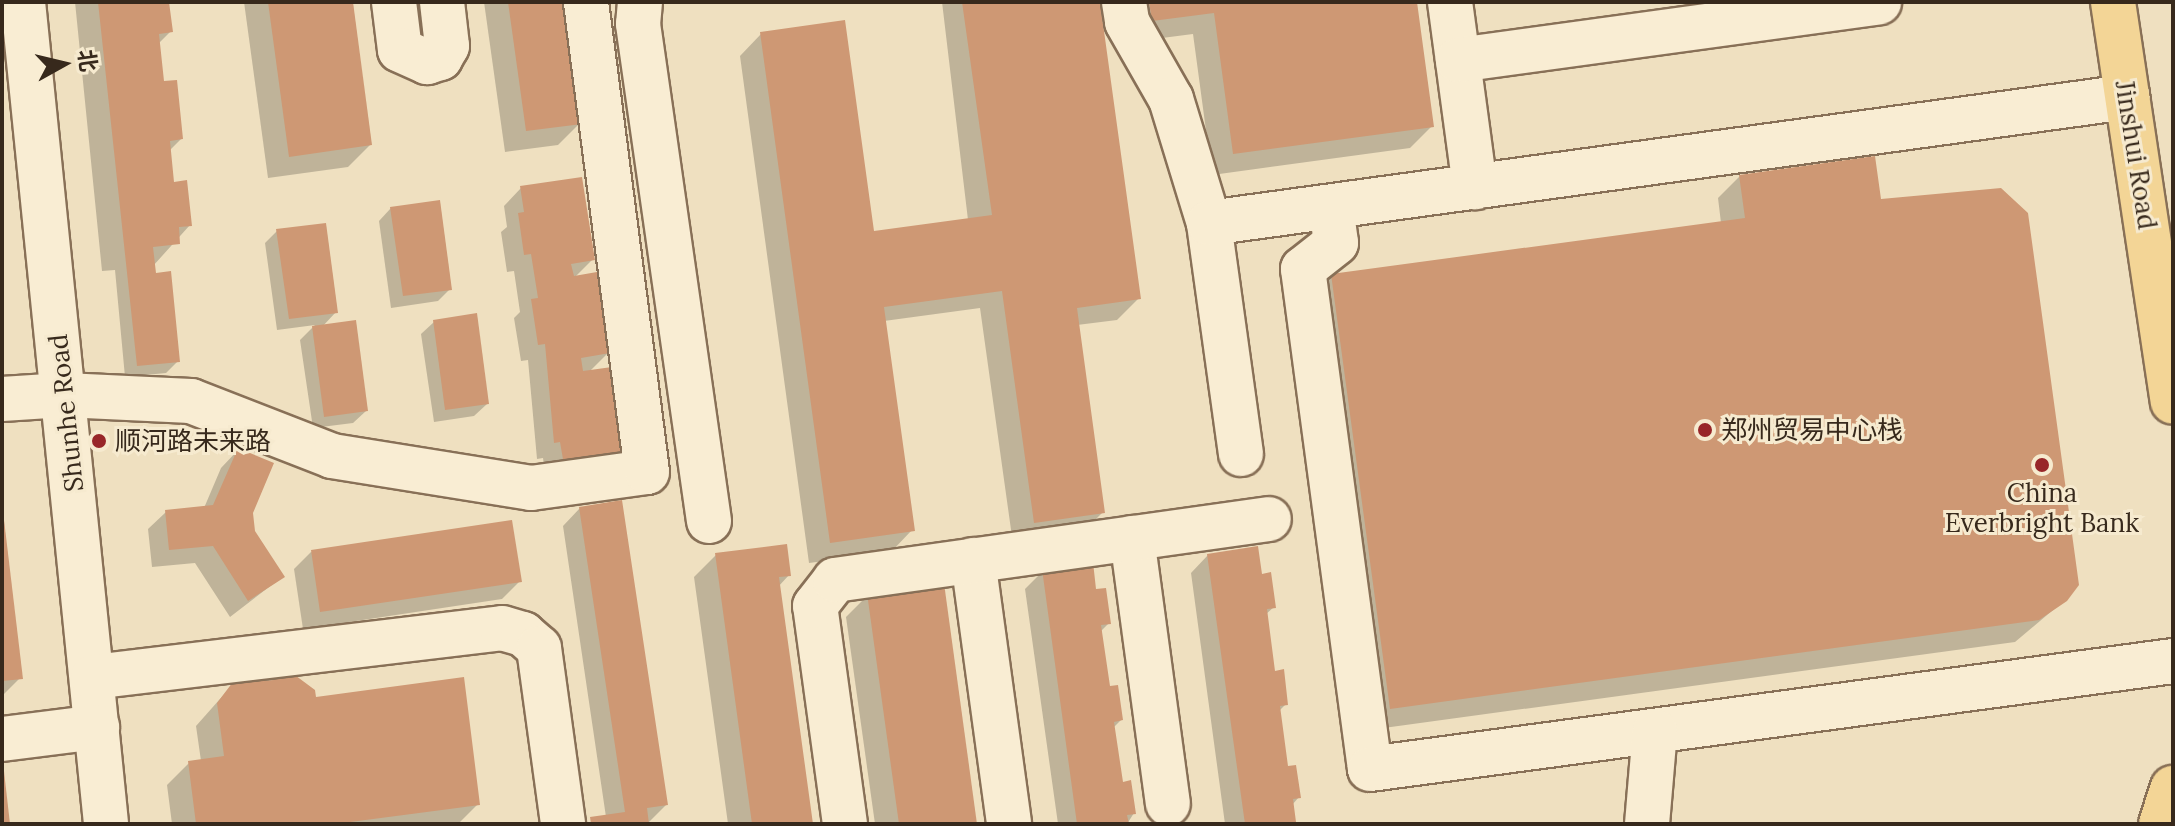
<!DOCTYPE html>
<meta charset="utf-8">
<style>
body{margin:0}
#map{position:relative;width:2175px;height:826px;overflow:hidden;background:#efe0c0;font-family:Lora,"Noto Sans SC",serif}
div>[style]{position:absolute}
[style*='--x']{left:calc(var(--x)*1px);top:calc(var(--y)*1px);width:calc(var(--w)*1px);rotate:calc(var(--a)*1deg)}
.shadow>*{inset:0;background:#0003}
.building>*{inset:0;background:#ce9874}
.roads{filter:drop-shadow(2px 0 #887057) drop-shadow(-2px 0 #887057) drop-shadow(0 2px #887057) drop-shadow(0 -2px #887057)}
.minor>*{height:44px;margin:-22px;padding:0 22px;transform-origin:22px;border-radius:22px;background:#f9edd3}
.major>*{height:44px;margin:-22px;padding:0 22px;transform-origin:22px;border-radius:22px;background:#f3d596}
.dots>*{width:22px;height:22px;translate:-50% -50%;box-sizing:border-box;border:4px solid #f6eacf;border-radius:50%}
span{translate:-50% -50%;white-space:nowrap;text-align:center;line-height:1.15;-webkit-text-stroke:6px #f6eacf;paint-order:stroke}
.street-label{font-size:26px;color:#37291c}
.poi-label{font-size:26px;color:#37291c}
.left{translate:0 -50%;text-align:left}
.frame{position:absolute;inset:0;border:4px solid #37291c;pointer-events:none}
.north{position:absolute;left:24px;top:24px;width:80px;height:80px;-webkit-text-stroke:6px #f6eacf;paint-order:stroke;rotate:82deg;font-size:22px;font-weight:700;line-height:32px;text-align:center;color:#37291c}
.north::after{content:'';display:block;margin:auto;width:28px;height:36px;background:#37291c;clip-path:polygon(50% 0,100% 100%,50% 72%,0 100%)}
</style>
<div id="map">
<div class="shadow">
<i style="clip-path:polygon(75px 2px,167px 2px,171px 31px,158px 44px,162px 83px,181px 139px,169px 151px,172px 184px,190px 225px,153px 266px,178px 361px,166px 373px,125px 377px,115px 270px,102px 271px)"></i>
<i style="clip-path:polygon(244px 2px,351px 2px,370px 145px,348px 167px,268px 178px)"></i>
<i style="clip-path:polygon(484px 2px,563px 2px,580px 123px,558px 145px,505px 152px)"></i>
<i style="clip-path:polygon(942px 2px,1098px 2px,1139px 298px,1117px 320px,1077px 325px,1103px 512px,1081px 534px,1013px 544px,980px 308px,884px 321px,912px 530px,891px 552px,809px 563px,740px 56px,761px 34px,872px 236px,968px 220px)"></i>
<i style="clip-path:polygon(1125px 2px,1415px 2px,1432px 126px,1410px 148px,1212px 175px,1193px 34px,1131px 42px)"></i>
<i style="clip-path:polygon(1740px 176px,2066px 599px,2015px 642px,1369px 730px,1310px 298px,1332px 276px,1721px 223px,1718px 198px)"></i>
<i style="clip-path:polygon(521px 188px,593px 259px,574px 278px,608px 353px,588px 373px,624px 454px,546px 481px,543px 458px,537px 459px,528px 360px,521px 361px,514px 318px,520px 312px,514px 271px,507px 272px,501px 232px,507px 227px,504px 206px)"></i>
<i style="clip-path:polygon(391px 208px,450px 289px,438px 301px,391px 308px,379px 221px)"></i>
<i style="clip-path:polygon(277px 231px,336px 312px,322px 327px,366px 411px,353px 423px,313px 428px,300px 340px,315px 325px,277px 330px,265px 243px)"></i>
<i style="clip-path:polygon(434px 322px,487px 404px,474px 416px,434px 422px,421px 334px)"></i>
<i style="clip-path:polygon(238px 450px,253px 532px,282px 577px,230px 617px,195px 563px,152px 567px,148px 529px,166px 512px,204px 508px,221px 468px)"></i>
<i style="clip-path:polygon(2px 502px,20px 678px,2px 696px)"></i>
<i style="clip-path:polygon(580px 508px,666px 805px,647px 824px,586px 824px,606px 817px,563px 526px)"></i>
<i style="clip-path:polygon(311px 552px,520px 581px,502px 599px,303px 629px,294px 569px)"></i>
<i style="clip-path:polygon(716px 555px,789px 575px,778px 587px,811px 824px,728px 824px,694px 577px)"></i>
<i style="clip-path:polygon(1208px 555px,1260px 576px,1274px 607px,1265px 615px,1273px 673px,1286px 704px,1278px 712px,1286px 768px,1299px 797px,1292px 805px,1291px 824px,1225px 824px,1191px 573px)"></i>
<i style="clip-path:polygon(1043px 571px,1095px 592px,1109px 623px,1100px 632px,1108px 688px,1121px 720px,1113px 728px,1121px 784px,1134px 813px,1127px 824px,1058px 824px,1025px 589px)"></i>
<i style="clip-path:polygon(868px 595px,975px 824px,875px 824px,846px 617px)"></i>
<i style="clip-path:polygon(284px 670px,314px 699px,478px 804px,458px 824px,172px 824px,167px 785px,189px 763px,201px 761px,196px 726px,243px 673px,263px 683px)"></i>
</div>
<div class="building">
<i style="clip-path:polygon(98px 2px,169px 2px,173px 32px,159px 34px,164px 81px,177px 80px,183px 139px,170px 141px,174px 182px,187px 180px,192px 226px,179px 227px,180px 244px,153px 247px,156px 273px,171px 271px,180px 362px,137px 366px)"></i>
<i style="clip-path:polygon(268px 2px,353px 2px,372px 145px,289px 157px)"></i>
<i style="clip-path:polygon(508px 2px,565px 2px,582px 124px,526px 131px)"></i>
<i style="clip-path:polygon(962px 2px,1100px 2px,1141px 299px,1077px 308px,1105px 513px,1034px 523px,1002px 291px,884px 307px,915px 531px,830px 543px,760px 32px,845px 20px,874px 231px,992px 215px)"></i>
<i style="clip-path:polygon(1149px 2px,1417px 2px,1434px 127px,1233px 154px,1214px 13px,1152px 21px)"></i>
<i style="clip-path:polygon(1875px 156px,1881px 199px,2001px 188px,2028px 213px,2079px 585px,2067px 601px,2039px 620px,1390px 709px,1331px 274px,1745px 218px,1739px 175px)"></i>
<i style="clip-path:polygon(582px 177px,595px 260px,571px 264px,574px 276px,597px 272px,610px 353px,581px 358px,583px 371px,612px 367px,626px 455px,564px 465px,560px 442px,554px 443px,545px 344px,538px 345px,531px 299px,538px 298px,531px 254px,524px 255px,518px 213px,524px 212px,520px 186px)"></i>
<i style="clip-path:polygon(440px 200px,452px 290px,403px 296px,390px 207px)"></i>
<i style="clip-path:polygon(326px 223px,338px 313px,289px 319px,276px 229px)"></i>
<i style="clip-path:polygon(477px 313px,489px 404px,445px 410px,433px 320px)"></i>
<i style="clip-path:polygon(356px 320px,368px 411px,324px 417px,312px 326px)"></i>
<i style="clip-path:polygon(238px 448px,274px 463px,253px 513px,255px 531px,285px 577px,248px 601px,213px 546px,169px 550px,165px 510px,213px 505px)"></i>
<i style="clip-path:polygon(622px 500px,668px 805px,647px 808px,649px 824px,591px 824px,590px 817px,625px 812px,579px 507px)"></i>
<i style="clip-path:polygon(2px 503px,23px 679px,2px 681px)"></i>
<i style="clip-path:polygon(512px 520px,522px 582px,320px 612px,311px 550px)"></i>
<i style="clip-path:polygon(787px 544px,791px 576px,779px 577px,813px 824px,752px 824px,715px 553px)"></i>
<i style="clip-path:polygon(1258px 546px,1262px 574px,1271px 572px,1276px 608px,1267px 609px,1275px 671px,1284px 669px,1288px 705px,1280px 706px,1288px 766px,1296px 765px,1301px 798px,1293px 799px,1296px 822px,1282px 824px,1245px 824px,1207px 554px)"></i>
<i style="clip-path:polygon(1093px 562px,1096px 589px,1106px 588px,1111px 624px,1101px 625px,1110px 686px,1118px 685px,1123px 720px,1114px 722px,1123px 782px,1131px 780px,1136px 814px,1127px 815px,1129px 824px,1077px 824px,1042px 569px)"></i>
<i style="clip-path:polygon(944px 583px,977px 824px,899px 824px,867px 593px)"></i>
<i style="clip-path:polygon(284px 667px,315px 690px,316px 697px,464px 677px,480px 805px,335px 824px,196px 824px,188px 761px,224px 756px,217px 703px,242px 670px,263px 681px,274px 680px)"></i>
<i style="clip-path:polygon(2px 771px,4px 771px,10px 824px,2px 824px)"></i>
</div>
<div class="roads">
<div class="minor">
<i style="--x:23;--y:2;--w:826;--a:84.23"></i>
<i style="--x:394;--y:2;--w:48;--a:82.9"></i>
<i style="--x:400;--y:50;--w:30;--a:24"></i>
<i style="--x:427;--y:62;--w:14;--a:-17"></i>
<i style="--x:440;--y:58;--w:14;--a:-60"></i>
<i style="--x:447;--y:46;--w:44;--a:-96.5"></i>
<i style="--x:640;--y:2;--w:22;--a:95"></i>
<i style="--x:638;--y:24;--w:502;--a:81.87"></i>
<i style="--x:1124;--y:2;--w:20;--a:81"></i>
<i style="--x:1127;--y:22;--w:89;--a:60.3"></i>
<i style="--x:1171;--y:99;--w:130;--a:73"></i>
<i style="--x:1450;--y:2;--w:187;--a:82.3"></i>
<i style="--x:1458;--y:60;--w:425;--a:-7.8"></i>
<i style="--x:1331;--y:207;--w:36;--a:82"></i>
<i style="--x:1336;--y:243;--w:42;--a:141.8"></i>
<i style="--x:1303;--y:269;--w:504;--a:82.37"></i>
<i style="--x:1370;--y:769;--w:810;--a:-7.66"></i>
<i style="--x:2;--y:399;--w:62;--a:-3.7"></i>
<i style="--x:64;--y:395;--w:127;--a:2.7"></i>
<i style="--x:191;--y:401;--w:151;--a:21.3"></i>
<i style="--x:332;--y:456;--w:202;--a:9.1"></i>
<i style="--x:531;--y:488;--w:117;--a:-7.9"></i>
<i style="--x:647;--y:472;--w:474;--a:-97.4"></i>
<i style="--x:1241;--y:454;--w:233;--a:-97.9"></i>
<i style="--x:1209;--y:223;--w:927;--a:-7.82"></i>
<i style="--x:1132;--y:538;--w:268;--a:82.3"></i>
<i style="--x:973;--y:560;--w:266;--a:82.2"></i>
<i style="--x:93;--y:677;--w:412;--a:-6.8"></i>
<i style="--x:502;--y:628;--w:22;--a:16"></i>
<i style="--x:523;--y:634;--w:21;--a:41"></i>
<i style="--x:539;--y:648;--w:178;--a:82.2"></i>
<i style="--x:2;--y:739;--w:96;--a:-7.2"></i>
<i style="--x:845;--y:824;--w:220;--a:-97.8"></i>
<i style="--x:815;--y:606;--w:33;--a:-52"></i>
<i style="--x:835;--y:580;--w:438;--a:-8"></i>
<i style="--x:1647;--y:824;--w:93;--a:-85.1"></i>
</div>
<div class="major">
<i style="--x:2113;--y:2;--w:404;--a:81.5"></i>
<i style="--x:2161;--y:824;--w:38;--a:-72"></i>
</div>
</div>
<div class="dots">
<i style="left:1705px;top:430px;background:#982629"></i>
<i style="left:99px;top:441px;background:#982629"></i>
<i style="left:2042px;top:465px;background:#982629"></i>
</div>
<div class="street-label">
<span style="left:2136px;top:155px;rotate:81deg">Jinshui Road</span>
<span style="left:66px;top:413px;rotate:-96deg">Shunhe Road</span>
</div>
<div class="poi-label">
<span class="left" style="left:1721px;top:430px">郑州贸易中心栈</span>
<span class="left" style="left:115px;top:441px">顺河路未来路</span>
<span style="left:2042px;top:508px">China<br>Everbright Bank</span>
</div>
<div class="frame"></div>
<div class="north">北</div>
</div>
